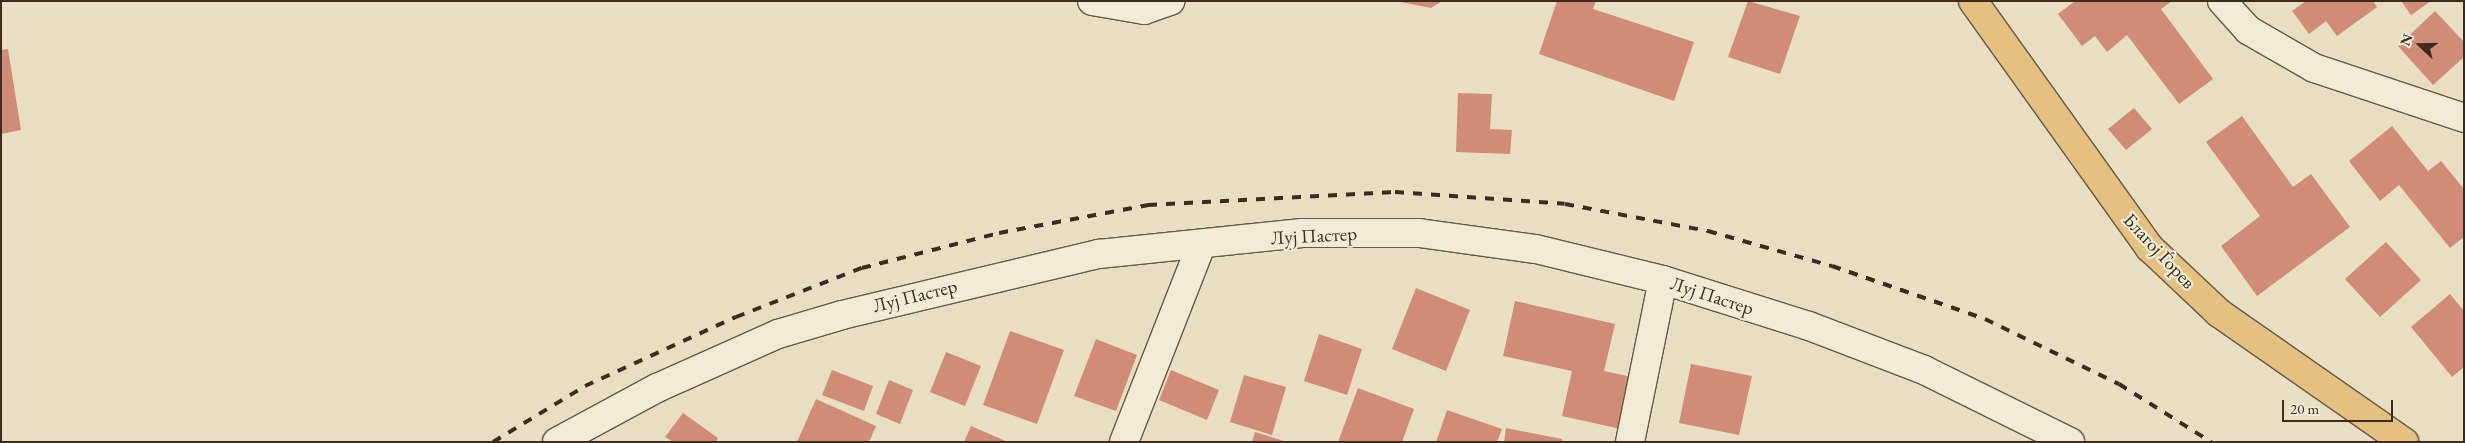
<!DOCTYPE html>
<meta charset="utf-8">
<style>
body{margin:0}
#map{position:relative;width:2465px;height:443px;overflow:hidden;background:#e8dfc2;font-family:"EB Garamond",serif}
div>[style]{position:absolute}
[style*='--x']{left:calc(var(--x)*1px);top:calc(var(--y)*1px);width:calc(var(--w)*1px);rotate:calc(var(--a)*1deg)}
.building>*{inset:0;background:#d08c77}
.roads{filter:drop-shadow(1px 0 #685947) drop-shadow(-1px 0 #685947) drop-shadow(0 1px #685947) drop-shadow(0 -1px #685947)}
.minor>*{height:28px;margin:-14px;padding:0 14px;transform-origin:14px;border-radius:14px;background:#f0ead7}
.major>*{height:28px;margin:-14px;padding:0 14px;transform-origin:14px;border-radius:14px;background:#e4c081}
.rail>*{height:4px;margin-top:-2px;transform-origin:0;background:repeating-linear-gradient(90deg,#3d2c1e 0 9px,transparent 0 18px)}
span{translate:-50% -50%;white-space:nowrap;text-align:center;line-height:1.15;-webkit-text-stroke:4.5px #f0ead7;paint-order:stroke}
.street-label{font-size:19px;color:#3d2c1e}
.frame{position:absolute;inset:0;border:2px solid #3d2c1e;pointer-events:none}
.north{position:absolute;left:2395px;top:20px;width:50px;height:50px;-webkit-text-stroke:4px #f0ead7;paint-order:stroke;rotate:291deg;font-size:14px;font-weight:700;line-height:20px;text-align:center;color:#3d2c1e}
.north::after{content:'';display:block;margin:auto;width:18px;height:22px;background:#3d2c1e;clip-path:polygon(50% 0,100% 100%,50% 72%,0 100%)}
.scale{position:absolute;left:2282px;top:400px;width:111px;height:22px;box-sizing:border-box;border:2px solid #3d2c1e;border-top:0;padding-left:6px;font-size:15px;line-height:18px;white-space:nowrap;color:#3d2c1e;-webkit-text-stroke:4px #f0ead7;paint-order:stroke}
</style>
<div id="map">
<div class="building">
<i style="clip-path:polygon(1396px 1px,1442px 1px,1431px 8px)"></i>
<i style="clip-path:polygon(1557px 1px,1596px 1px,1593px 9px,1694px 42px,1674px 101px,1539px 54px)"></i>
<i style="clip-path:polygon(1748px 1px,1800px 16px,1780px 74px,1728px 57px)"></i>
<i style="clip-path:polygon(2075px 1px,2172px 1px,2161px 9px,2213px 79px,2179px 104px,2127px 35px,2107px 52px,2095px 36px,2082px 46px,2058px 14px)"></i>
<i style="clip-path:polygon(2306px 1px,2373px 1px,2377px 7px,2337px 36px,2326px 21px,2309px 34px,2292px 11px)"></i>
<i style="clip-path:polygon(2401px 1px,2431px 1px,2411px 15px)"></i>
<i style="clip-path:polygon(2435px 11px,2464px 42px,2464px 57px,2433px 85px,2398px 46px)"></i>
<i style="clip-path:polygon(8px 49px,21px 130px,1px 134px,1px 50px)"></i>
<i style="clip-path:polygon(1458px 93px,1492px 94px,1490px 129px,1512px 130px,1510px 154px,1456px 152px)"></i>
<i style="clip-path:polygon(2134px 108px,2152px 129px,2126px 150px,2108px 129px)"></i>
<i style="clip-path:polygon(2242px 116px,2293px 187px,2311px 174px,2350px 227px,2257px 296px,2221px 246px,2260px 216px,2206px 142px)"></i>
<i style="clip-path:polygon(2392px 126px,2428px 171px,2441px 161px,2464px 189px,2464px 237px,2450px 248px,2399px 185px,2380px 201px,2349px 161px)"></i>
<i style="clip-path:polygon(2386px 242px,2421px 280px,2380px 317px,2345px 279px)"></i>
<i style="clip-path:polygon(1416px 288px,1470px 310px,1446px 371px,1392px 349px)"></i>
<i style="clip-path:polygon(2450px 294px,2464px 311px,2464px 367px,2452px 377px,2411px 327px)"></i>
<i style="clip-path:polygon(1515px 301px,1615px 324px,1604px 371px,1637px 378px,1625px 430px,1562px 416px,1572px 371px,1503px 356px)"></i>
<i style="clip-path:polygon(1010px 331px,1064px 350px,1037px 424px,983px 405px)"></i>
<i style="clip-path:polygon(1319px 334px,1362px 349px,1347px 395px,1304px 381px)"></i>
<i style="clip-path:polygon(1096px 339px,1137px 355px,1116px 411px,1074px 396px)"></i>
<i style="clip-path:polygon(946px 352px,981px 366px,965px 406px,930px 392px)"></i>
<i style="clip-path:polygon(1691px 364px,1752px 376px,1739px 435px,1679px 423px)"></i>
<i style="clip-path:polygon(832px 370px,873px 386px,864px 411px,822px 395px)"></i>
<i style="clip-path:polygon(1171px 370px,1219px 390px,1207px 420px,1159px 400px)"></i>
<i style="clip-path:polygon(1244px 375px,1286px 387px,1272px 435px,1230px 422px)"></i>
<i style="clip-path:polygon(889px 380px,913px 390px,900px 424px,876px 414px)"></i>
<i style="clip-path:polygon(1358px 388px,1414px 409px,1402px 442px,1338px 442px)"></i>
<i style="clip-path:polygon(816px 399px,876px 426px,869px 442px,797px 442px)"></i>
<i style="clip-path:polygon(1447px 410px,1502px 429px,1497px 442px,1436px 442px)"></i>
<i style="clip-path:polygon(683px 413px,718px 438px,716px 442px,673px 442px,665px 437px)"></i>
<i style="clip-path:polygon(971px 426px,1008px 442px,964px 442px)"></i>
<i style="clip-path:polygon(1506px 428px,1562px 439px,1562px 442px,1504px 442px)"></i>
<i style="clip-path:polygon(1255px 432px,1284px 441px,1284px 442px,1252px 442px)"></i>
</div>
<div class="roads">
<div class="minor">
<i style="--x:1092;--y:1;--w:53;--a:9.8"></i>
<i style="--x:1144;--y:10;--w:28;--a:-19"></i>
<i style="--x:2222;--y:1;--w:39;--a:48"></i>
<i style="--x:2248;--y:30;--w:76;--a:29.9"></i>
<i style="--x:2314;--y:68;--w:158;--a:18.4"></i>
<i style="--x:557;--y:442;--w:114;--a:-28.4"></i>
<i style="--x:657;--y:388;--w:133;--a:-24.1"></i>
<i style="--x:778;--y:334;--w:67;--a:-16.5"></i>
<i style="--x:842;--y:315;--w:264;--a:-13.4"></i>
<i style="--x:1099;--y:254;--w:204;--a:-5.9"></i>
<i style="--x:1302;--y:233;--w:117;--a:0"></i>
<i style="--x:1419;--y:233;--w:118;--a:7.8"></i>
<i style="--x:1536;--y:249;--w:131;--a:13.7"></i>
<i style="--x:1663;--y:280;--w:153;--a:17.5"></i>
<i style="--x:1809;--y:326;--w:123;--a:20.9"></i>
<i style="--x:1924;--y:370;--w:163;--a:26.3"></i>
<i style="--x:1124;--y:442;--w:211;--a:-68.6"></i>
<i style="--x:1630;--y:442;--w:165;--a:-78.5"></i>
</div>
<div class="major">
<i style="--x:1973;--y:1;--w:304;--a:54.4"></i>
<i style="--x:2150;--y:248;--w:95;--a:43.3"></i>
<i style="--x:2219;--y:313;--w:226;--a:34.9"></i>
</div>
</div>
<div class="rail">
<i style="--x:493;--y:442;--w:108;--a:-31.3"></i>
<i style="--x:585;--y:386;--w:166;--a:-24.6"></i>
<i style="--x:736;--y:317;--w:135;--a:-21.3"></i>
<i style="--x:862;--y:268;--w:141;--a:-14.3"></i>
<i style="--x:999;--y:233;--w:152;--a:-10.6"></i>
<i style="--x:1148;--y:205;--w:247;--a:-3"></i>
<i style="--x:1395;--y:192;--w:170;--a:4"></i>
<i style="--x:1565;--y:204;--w:146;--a:10.7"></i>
<i style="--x:1708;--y:231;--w:129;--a:15.8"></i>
<i style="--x:1832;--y:266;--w:162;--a:19.1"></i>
<i style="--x:1985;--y:319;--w:149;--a:25.9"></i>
<i style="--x:2119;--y:384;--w:109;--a:32.2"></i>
</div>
<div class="street-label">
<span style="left:1314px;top:236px;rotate:-3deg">Луј Пастер</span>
<span style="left:2159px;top:251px;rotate:47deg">Благој Ѓорев</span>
<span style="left:915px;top:296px;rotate:-14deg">Луј Пастер</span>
<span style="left:1712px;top:296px;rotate:18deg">Луј Пастер</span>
</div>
<div class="frame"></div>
<div class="north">N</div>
<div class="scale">20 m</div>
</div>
